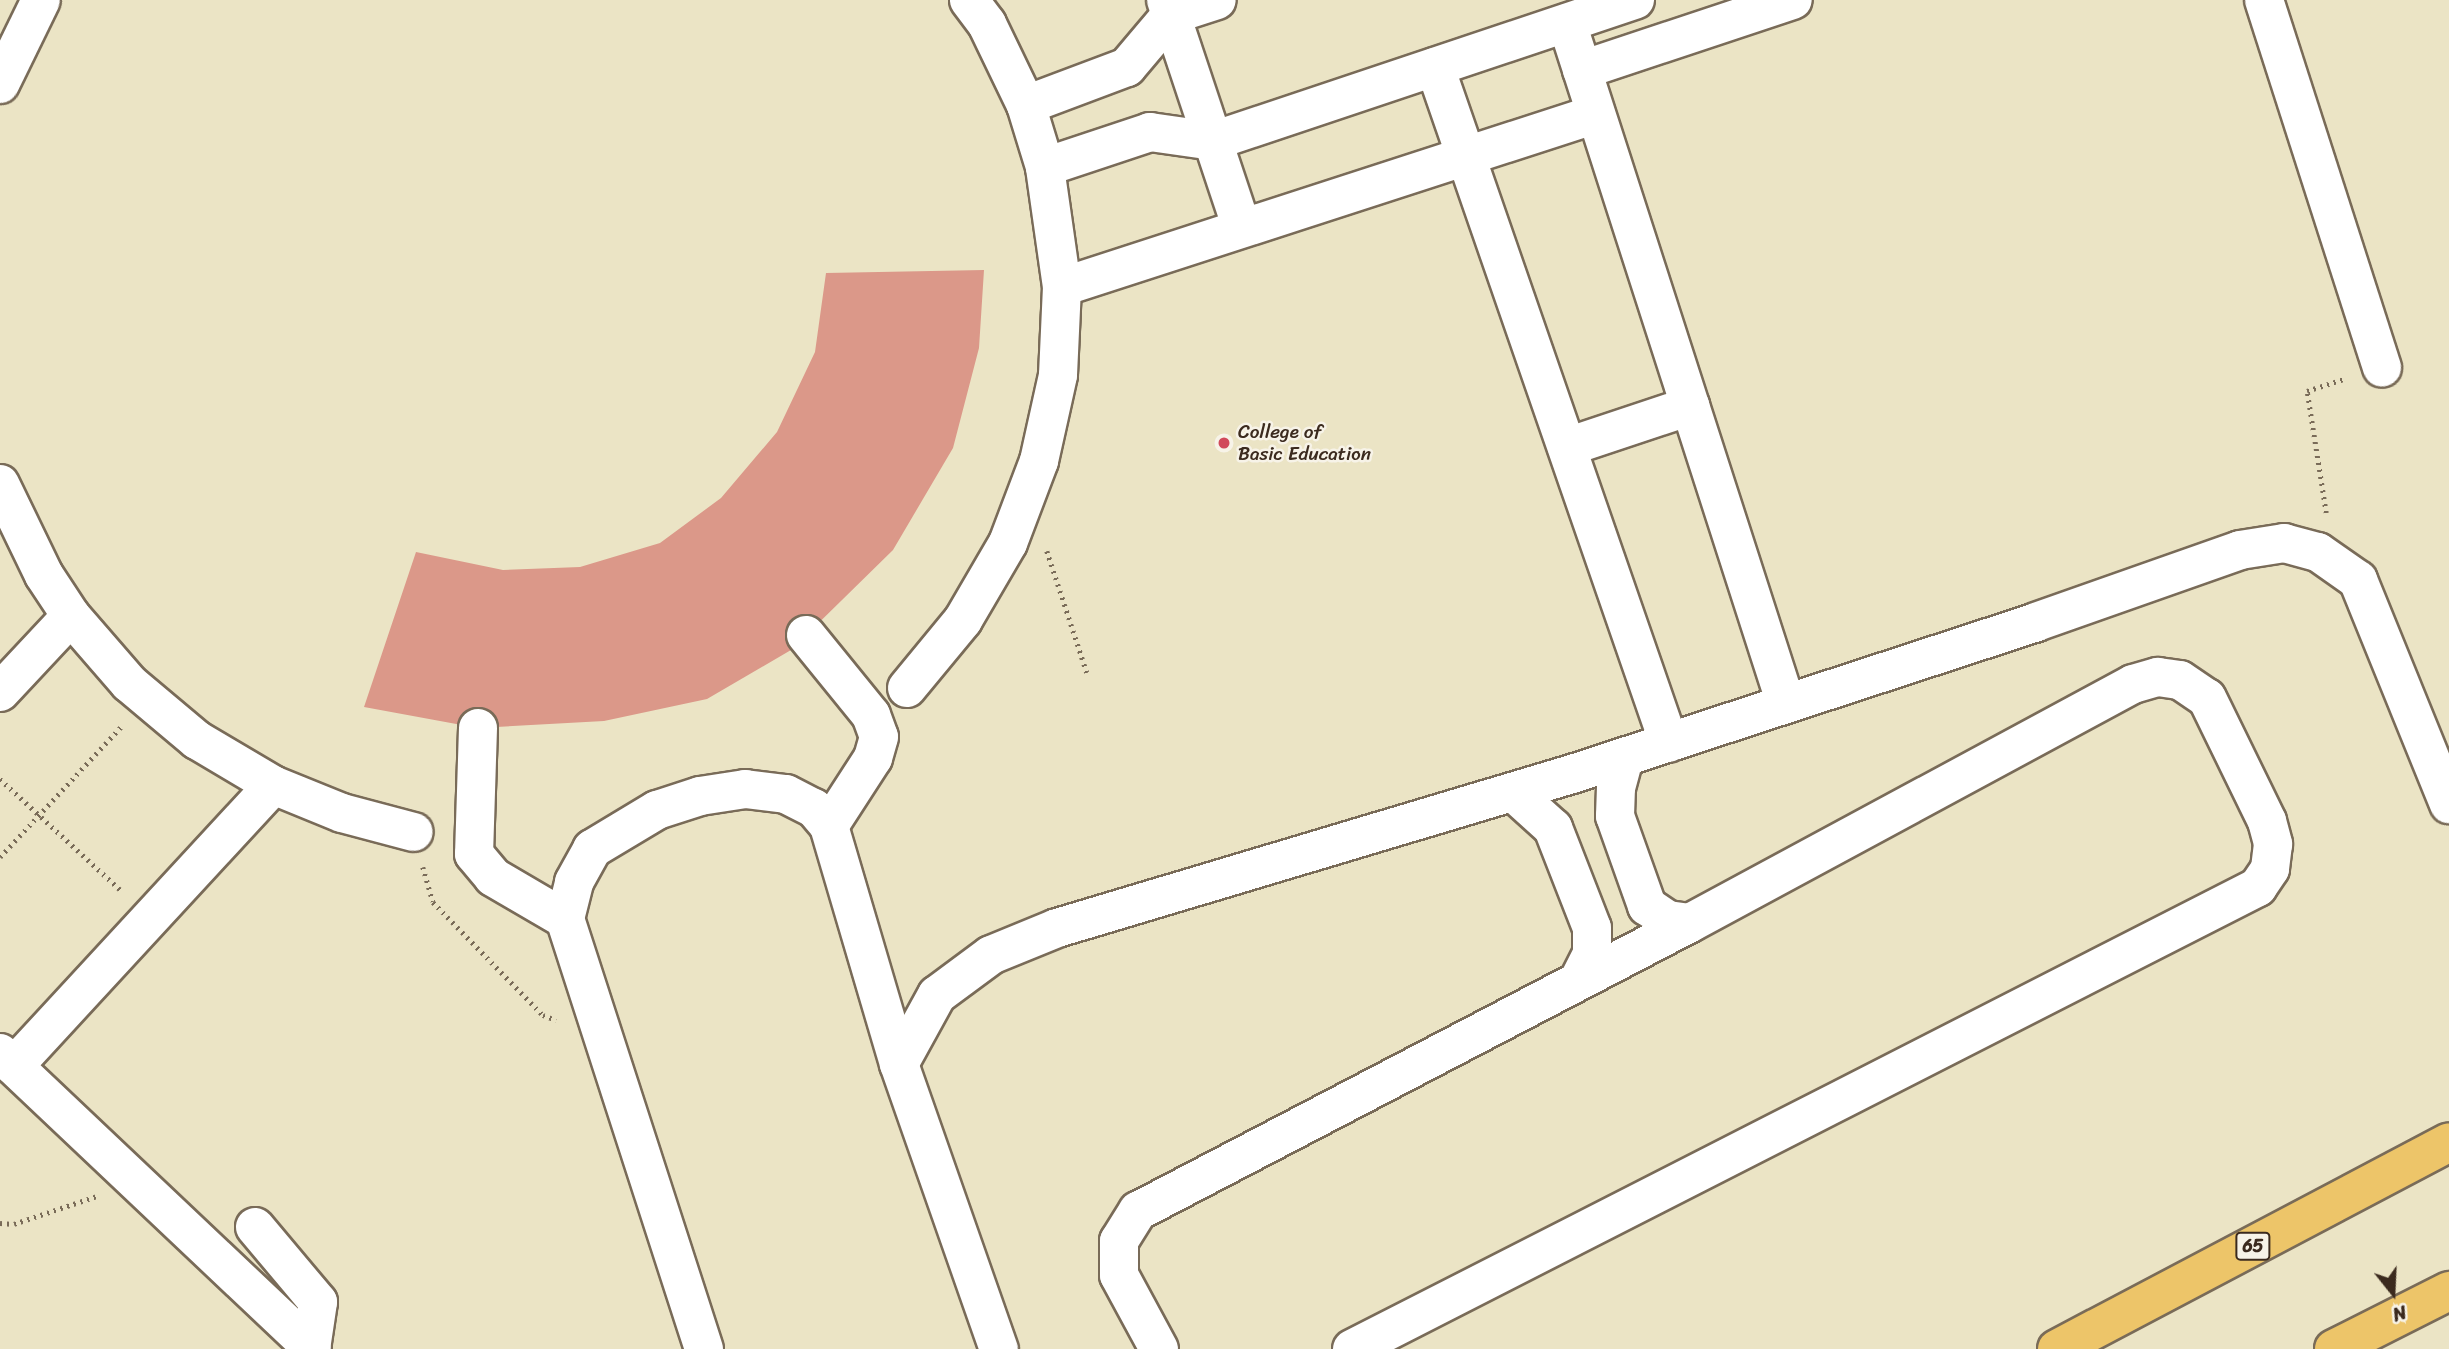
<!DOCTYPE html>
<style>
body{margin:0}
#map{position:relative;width:2449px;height:1349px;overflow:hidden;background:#ebe4c5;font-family:Sriracha,sans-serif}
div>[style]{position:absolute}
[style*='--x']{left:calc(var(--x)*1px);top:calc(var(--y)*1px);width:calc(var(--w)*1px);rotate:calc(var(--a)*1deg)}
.building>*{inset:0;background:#db9889}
.path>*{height:4.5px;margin-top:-2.25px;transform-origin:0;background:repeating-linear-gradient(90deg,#796b58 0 2px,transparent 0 7px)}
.roads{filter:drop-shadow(2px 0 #796b58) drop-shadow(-2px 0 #796b58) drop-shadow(0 2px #796b58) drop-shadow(0 -2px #796b58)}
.minor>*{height:38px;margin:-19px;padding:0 19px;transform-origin:19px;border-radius:19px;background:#fff}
.major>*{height:38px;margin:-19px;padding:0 19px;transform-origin:19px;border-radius:19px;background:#edc569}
.dots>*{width:19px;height:19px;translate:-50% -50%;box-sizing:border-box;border:4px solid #f7f3e8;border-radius:50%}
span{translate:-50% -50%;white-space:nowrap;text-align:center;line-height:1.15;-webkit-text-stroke:5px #f7f3e8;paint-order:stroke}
.shield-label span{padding:2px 5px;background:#f7f3e8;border:2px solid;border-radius:5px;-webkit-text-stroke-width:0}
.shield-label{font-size:18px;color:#3b2a1e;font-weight:700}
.poi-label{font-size:19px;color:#3b2a1e}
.left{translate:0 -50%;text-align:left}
.north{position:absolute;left:2358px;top:1258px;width:70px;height:70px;-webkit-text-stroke:5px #f7f3e8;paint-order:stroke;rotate:162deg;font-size:19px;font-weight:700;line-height:28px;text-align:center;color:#3b2a1e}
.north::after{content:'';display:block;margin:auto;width:24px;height:32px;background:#3b2a1e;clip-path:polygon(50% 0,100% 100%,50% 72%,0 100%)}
</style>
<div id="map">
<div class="building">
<i style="clip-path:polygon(984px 270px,979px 348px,953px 448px,893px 550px,791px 650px,707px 699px,604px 721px,478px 728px,364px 707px,416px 552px,503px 570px,580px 567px,660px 543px,721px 498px,777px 432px,815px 352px,826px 273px)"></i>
</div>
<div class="path">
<i style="--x:2326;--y:513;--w:123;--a:-98.9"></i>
<i style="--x:2307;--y:391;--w:40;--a:-18"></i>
<i style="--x:1047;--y:551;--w:128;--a:71.8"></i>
<i style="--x:0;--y:779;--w:166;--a:42.6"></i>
<i style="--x:0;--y:857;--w:178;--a:-47.1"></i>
<i style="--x:423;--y:867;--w:36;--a:74"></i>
<i style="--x:433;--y:902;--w:158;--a:45.8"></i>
<i style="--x:543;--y:1015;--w:14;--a:21"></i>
<i style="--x:0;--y:1223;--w:14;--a:4"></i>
<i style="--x:14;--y:1224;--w:88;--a:-18.6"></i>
</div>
<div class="roads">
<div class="minor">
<i style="--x:1166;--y:0;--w:240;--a:71.6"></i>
<i style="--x:2264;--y:0;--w:386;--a:72.2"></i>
<i style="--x:1567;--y:23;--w:715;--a:72.17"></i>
<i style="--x:1435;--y:67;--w:715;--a:70.91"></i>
<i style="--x:1582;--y:70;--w:222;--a:-18.4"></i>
<i style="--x:0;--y:84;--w:93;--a:-64"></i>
<i style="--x:1026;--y:105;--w:108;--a:-20.6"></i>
<i style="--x:1127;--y:67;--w:68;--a:-49.8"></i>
<i style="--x:1171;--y:15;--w:48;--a:-18.1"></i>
<i style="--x:1045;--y:167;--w:111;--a:-18.4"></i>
<i style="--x:1150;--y:132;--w:64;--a:8.1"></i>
<i style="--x:1213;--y:141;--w:445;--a:-18.5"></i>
<i style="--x:1062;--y:287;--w:561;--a:-17.95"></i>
<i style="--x:1567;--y:447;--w:130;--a:-18.4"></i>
<i style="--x:0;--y:484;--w:101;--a:64.2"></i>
<i style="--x:44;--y:575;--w:49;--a:56.6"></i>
<i style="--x:71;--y:616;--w:89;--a:49.1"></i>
<i style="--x:129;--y:683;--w:89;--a:40"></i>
<i style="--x:197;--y:740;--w:88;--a:30.6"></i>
<i style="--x:273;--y:785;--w:74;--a:22.1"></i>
<i style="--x:342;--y:813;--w:74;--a:14.8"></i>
<i style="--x:806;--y:635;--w:103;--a:50.9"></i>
<i style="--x:871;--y:715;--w:23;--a:70"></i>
<i style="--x:879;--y:737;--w:22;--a:106"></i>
<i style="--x:873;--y:758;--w:81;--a:122.9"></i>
<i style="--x:907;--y:688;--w:88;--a:-50.5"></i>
<i style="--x:963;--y:620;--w:89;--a:-59.7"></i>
<i style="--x:1008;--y:543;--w:88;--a:-69.3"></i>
<i style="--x:1039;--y:461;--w:88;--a:-77.5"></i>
<i style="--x:1058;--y:375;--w:88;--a:-87.4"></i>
<i style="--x:1062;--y:287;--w:121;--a:-98.1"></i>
<i style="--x:1045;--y:167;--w:65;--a:-107"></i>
<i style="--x:1026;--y:105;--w:90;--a:-115.7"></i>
<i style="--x:987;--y:24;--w:30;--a:-127"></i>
<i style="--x:0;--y:692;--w:104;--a:-46.9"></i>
<i style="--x:478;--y:728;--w:126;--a:91.8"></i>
<i style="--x:474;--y:854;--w:30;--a:50"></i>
<i style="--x:493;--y:877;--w:83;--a:30.3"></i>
<i style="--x:1624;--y:758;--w:30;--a:105"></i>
<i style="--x:1616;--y:787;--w:29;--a:92"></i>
<i style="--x:1615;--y:816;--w:96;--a:70.4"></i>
<i style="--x:1647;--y:906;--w:25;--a:34"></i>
<i style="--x:1668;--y:920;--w:22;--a:8"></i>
<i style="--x:1513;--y:792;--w:54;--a:42"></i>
<i style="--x:1553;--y:828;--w:107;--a:68.7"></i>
<i style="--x:1592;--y:928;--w:26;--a:90"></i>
<i style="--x:1592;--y:954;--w:28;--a:117"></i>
<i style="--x:0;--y:1053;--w:429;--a:43.4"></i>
<i style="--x:899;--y:1064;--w:79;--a:-61.2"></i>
<i style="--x:937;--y:995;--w:67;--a:-36.5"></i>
<i style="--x:991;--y:955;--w:71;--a:-22.2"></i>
<i style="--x:1057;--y:928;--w:538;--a:-16.65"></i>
<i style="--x:1572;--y:774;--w:488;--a:-18.1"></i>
<i style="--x:2036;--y:622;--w:216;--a:-19.4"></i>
<i style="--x:2240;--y:550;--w:45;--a:-9"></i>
<i style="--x:2284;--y:543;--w:35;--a:15"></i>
<i style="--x:2318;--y:552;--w:49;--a:35"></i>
<i style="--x:2358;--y:580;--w:242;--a:67.9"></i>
<i style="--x:14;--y:1066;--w:382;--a:-47.3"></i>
<i style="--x:255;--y:1227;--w:98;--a:50"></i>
<i style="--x:318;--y:1302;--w:48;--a:98.5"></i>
<i style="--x:704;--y:1349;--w:452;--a:-107.9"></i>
<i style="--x:565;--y:919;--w:38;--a:-76"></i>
<i style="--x:574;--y:882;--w:38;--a:-61"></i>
<i style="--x:592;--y:849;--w:76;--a:-31"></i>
<i style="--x:657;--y:810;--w:45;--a:-18"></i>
<i style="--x:700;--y:796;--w:46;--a:-8.8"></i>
<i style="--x:745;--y:789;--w:41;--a:7"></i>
<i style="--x:786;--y:794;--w:31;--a:27"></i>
<i style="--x:814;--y:808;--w:23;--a:50"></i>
<i style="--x:829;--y:826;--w:248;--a:73.6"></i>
<i style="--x:899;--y:1064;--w:302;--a:70.7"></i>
<i style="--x:1159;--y:1349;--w:84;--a:-118.4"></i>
<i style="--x:1119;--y:1275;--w:34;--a:-90"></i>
<i style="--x:1119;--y:1241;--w:36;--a:-58"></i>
<i style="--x:1138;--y:1211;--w:623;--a:-27.55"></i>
<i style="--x:1690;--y:923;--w:503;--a:-28.35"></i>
<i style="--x:2133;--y:684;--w:26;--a:-16"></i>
<i style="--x:2158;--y:677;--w:22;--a:8"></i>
<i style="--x:2180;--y:680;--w:32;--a:34"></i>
<i style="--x:2207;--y:698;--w:137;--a:64"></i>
<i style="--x:2267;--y:821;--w:24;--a:75"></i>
<i style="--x:2273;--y:844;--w:25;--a:97"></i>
<i style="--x:2270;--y:869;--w:22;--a:124"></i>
<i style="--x:2258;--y:887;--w:1017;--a:152.98"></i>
</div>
<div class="major">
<i style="--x:2057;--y:1349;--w:443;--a:-27.8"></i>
<i style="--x:2334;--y:1349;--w:129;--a:-26.8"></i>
</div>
</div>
<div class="dots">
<i style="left:1224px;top:443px;background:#d1495b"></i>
</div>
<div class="shield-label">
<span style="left:2253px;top:1246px">65</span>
</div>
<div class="poi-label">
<span class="left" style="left:1238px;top:443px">College of<br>Basic Education</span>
</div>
<div class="north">N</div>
</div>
